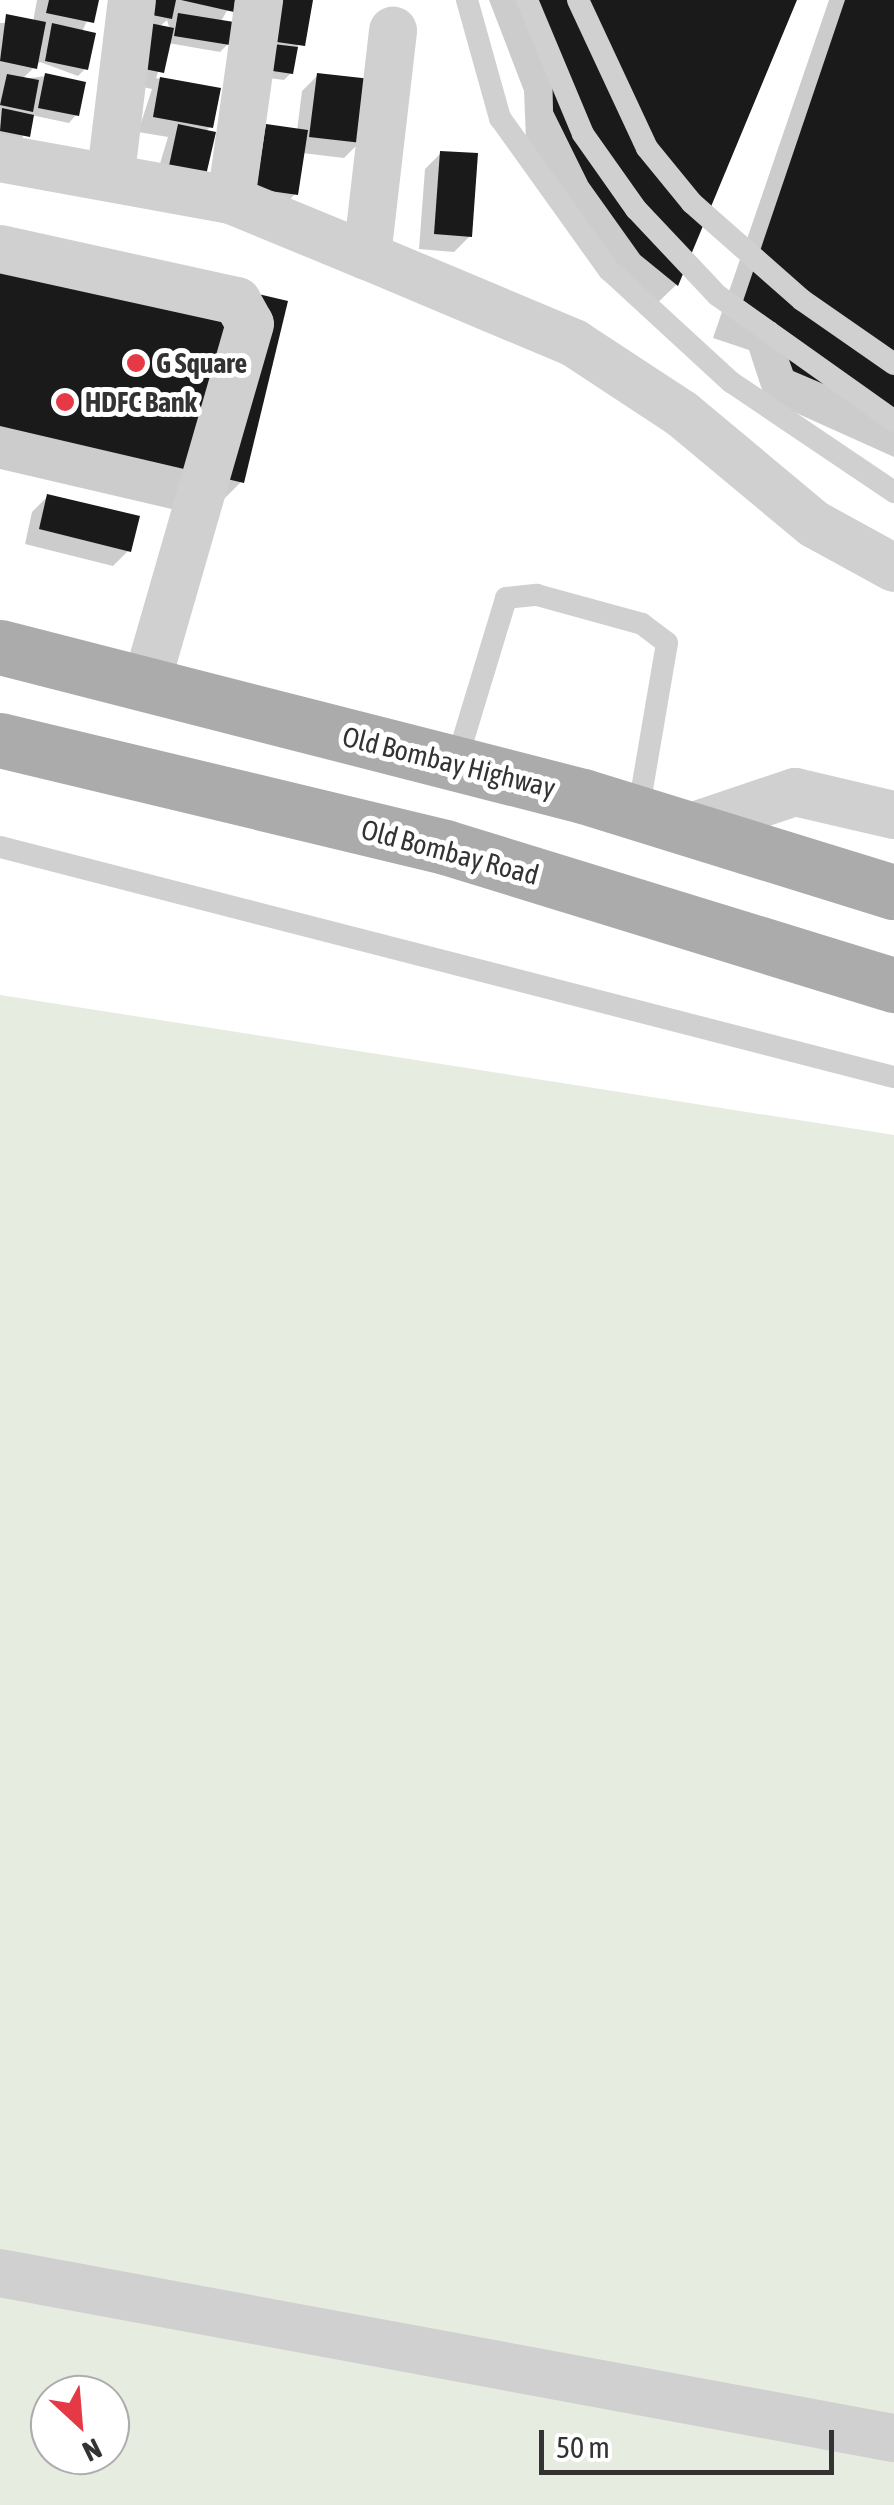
<!DOCTYPE html>
<style>
body{margin:0}
#map{position:relative;width:894px;height:2505px;overflow:hidden;background:#fff;font-family:"Asap Condensed",sans-serif}
div>[style]{position:absolute}
[style*='--x']{left:calc(var(--x)*1px);top:calc(var(--y)*1px);width:calc(var(--w)*1px);rotate:calc(var(--a)*1deg)}
.green>*{inset:0;background:#e6ecdf}
.shadow>*{inset:0;background:#0003}
.building>*{inset:0;background:#1a1a1a}
.lane>*{height:22px;margin:-11px;padding:0 11px;transform-origin:11px;border-radius:11px;background:#d0d0d0}
.street>*{height:48px;margin:-24px;padding:0 24px;transform-origin:24px;border-radius:24px;background:#d0d0d0}
.primary>*{height:55px;margin:-27.5px;padding:0 27.5px;transform-origin:27.5px;border-radius:27.5px;background:#ababab}
.dots>*{width:28px;height:28px;translate:-50% -50%;box-sizing:border-box;border:5px solid #fff;border-radius:50%}
span{translate:-50% -50%;white-space:nowrap;text-align:center;line-height:1.15;-webkit-text-stroke:10px #fff;paint-order:stroke}
.poi-label{font-size:28px;color:#333;font-weight:700}
.left{translate:0 -50%;text-align:left}
.street-label{font-size:28px;color:#333}
.north{position:absolute;left:30px;top:2375px;width:100px;height:100px;box-sizing:border-box;background:#fff;border:2px solid #adadad;border-radius:50%;rotate:154deg;font-size:28px;font-weight:700;line-height:40px;text-align:center;color:#333}
.north::after{content:'';display:block;margin:auto;width:35px;height:45px;background:#e63946;clip-path:polygon(50% 0,100% 100%,50% 72%,0 100%)}
.scale{position:absolute;left:539px;top:2430px;width:295px;height:45px;box-sizing:border-box;border:5px solid #333;border-top:0;padding-left:12px;font-size:30px;line-height:35px;white-space:nowrap;color:#333;-webkit-text-stroke:8px #fff;paint-order:stroke}
</style>
<div id="map">
<div class="green">
<i style="clip-path:polygon(evenodd,0 995px,894px 1135px,894px 2505px,0 2505px,0 995px,50px 2395px,110px 2395px,110px 2455px,50px 2455px,50px 2395px)"></i>
</div>
<div class="shadow">
<i style="clip-path:polygon(37px 0,96px 0,82px 32px,86px 68px,78px 76px,40px 62px,22px 79px,46px 76px,76px 115px,69px 123px,31px 115px,20px 144px,0 140px,0 23px,33px 22px)"></i>
<i style="clip-path:polygon(evenodd,123px 0,233px 0,220px 23px,228px 44px,220px 52px,168px 43px,156px 78px,218px 90px,211px 126px,152px 190px,168px 137px,138px 132px,152px 89px,111px 80px,123px 0,167px 20px,170px 30px,159px 27px,167px 20px)"></i>
<i style="clip-path:polygon(310px 0,291px 73px,284px 80px,247px 75px)"></i>
<i style="clip-path:polygon(489px 0,794px 0,676px 285px,648px 312px,526px 140px,524px 91px)"></i>
<i style="clip-path:polygon(829px 0,894px 0,894px 457px,765px 399px,749px 350px,713px 338px)"></i>
<i style="clip-path:polygon(318px 75px,360px 142px,344px 158px,302px 153px,295px 194px,280px 210px,251px 142px,267px 126px,297px 131px,302px 91px)"></i>
<i style="clip-path:polygon(441px 153px,470px 236px,454px 252px,419px 249px,425px 169px)"></i>
<i style="clip-path:polygon(0 235px,241px 482px,206px 517px,0 469px)"></i>
<i style="clip-path:polygon(48px 496px,129px 550px,113px 566px,25px 544px,32px 512px)"></i>
</div>
<div class="building">
<i style="clip-path:polygon(49px 0,99px 0,94px 23px,46px 13px)"></i>
<i style="clip-path:polygon(134px 0,176px 0,172px 19px,132px 11px)"></i>
<i style="clip-path:polygon(181px 0,235px 0,234px 12px)"></i>
<i style="clip-path:polygon(262px 0,313px 0,305px 46px,256px 39px)"></i>
<i style="clip-path:polygon(520px 0,797px 0,678px 286px,640px 255px,588px 182px,553px 111px,552px 62px)"></i>
<i style="clip-path:polygon(845px 0,894px 0,894px 414px,793px 371px,776px 323px,740px 310px)"></i>
<i style="clip-path:polygon(178px 13px,234px 22px,230px 45px,174px 36px)"></i>
<i style="clip-path:polygon(6px 14px,46px 22px,37px 69px,0 61px)"></i>
<i style="clip-path:polygon(135px 20px,174px 28px,164px 73px,125px 65px)"></i>
<i style="clip-path:polygon(52px 23px,96px 33px,88px 70px,45px 61px)"></i>
<i style="clip-path:polygon(257px 42px,298px 47px,293px 74px,253px 68px)"></i>
<i style="clip-path:polygon(45px 73px,86px 82px,79px 116px,38px 108px)"></i>
<i style="clip-path:polygon(317px 73px,371px 79px,362px 143px,309px 137px)"></i>
<i style="clip-path:polygon(7px 74px,39px 80px,33px 112px,0 105px)"></i>
<i style="clip-path:polygon(160px 77px,221px 88px,213px 128px,153px 117px)"></i>
<i style="clip-path:polygon(2px 108px,34px 115px,30px 137px,0 131px)"></i>
<i style="clip-path:polygon(178px 124px,216px 132px,204px 184px,167px 175px)"></i>
<i style="clip-path:polygon(266px 124px,308px 130px,298px 195px,256px 189px)"></i>
<i style="clip-path:polygon(440px 151px,478px 153px,472px 237px,434px 234px)"></i>
<i style="clip-path:polygon(0 233px,288px 301px,244px 483px,0 426px)"></i>
<i style="clip-path:polygon(47px 494px,140px 516px,131px 552px,39px 529px)"></i>
</div>
<div class="lane">
<i style="--x:467;--y:0;--w:123;--a:74.4"></i>
<i style="--x:500;--y:118;--w:187;--a:54.4"></i>
<i style="--x:609;--y:270;--w:166;--a:42.6"></i>
<i style="--x:731;--y:382;--w:197;--a:34"></i>
<i style="--x:527;--y:0;--w:145;--a:67.3"></i>
<i style="--x:583;--y:134;--w:92;--a:54.8"></i>
<i style="--x:636;--y:209;--w:118;--a:46.7"></i>
<i style="--x:717;--y:295;--w:217;--a:35.4"></i>
<i style="--x:578;--y:0;--w:163;--a:65"></i>
<i style="--x:647;--y:148;--w:71;--a:50.7"></i>
<i style="--x:692;--y:203;--w:147;--a:41.4"></i>
<i style="--x:802;--y:300;--w:112;--a:34.8"></i>
<i style="--x:456;--y:763;--w:172;--a:-73.1"></i>
<i style="--x:506;--y:598;--w:31;--a:-6"></i>
<i style="--x:537;--y:595;--w:109;--a:15.4"></i>
<i style="--x:642;--y:624;--w:31;--a:37"></i>
<i style="--x:667;--y:643;--w:172;--a:99.7"></i>
<i style="--x:0;--y:847;--w:923;--a:14.43"></i>
</div>
<div class="street">
<i style="--x:0;--y:158;--w:235;--a:10.3"></i>
<i style="--x:231;--y:200;--w:147;--a:22.4"></i>
<i style="--x:367;--y:256;--w:227;--a:-83.4"></i>
<i style="--x:111;--y:173;--w:174;--a:-83.1"></i>
<i style="--x:231;--y:200;--w:202;--a:-82"></i>
<i style="--x:0;--y:249;--w:243;--a:12.4"></i>
<i style="--x:237;--y:301;--w:26;--a:61"></i>
<i style="--x:250;--y:324;--w:375;--a:106.1"></i>
<i style="--x:367;--y:256;--w:225;--a:22.8"></i>
<i style="--x:574;--y:343;--w:129;--a:33.3"></i>
<i style="--x:682;--y:414;--w:172;--a:39.8"></i>
<i style="--x:814;--y:524;--w:91;--a:28.8"></i>
<i style="--x:688;--y:828;--w:113;--a:-18.6"></i>
<i style="--x:795;--y:792;--w:102;--a:13.1"></i>
<i style="--x:0;--y:2273;--w:909;--a:10.46"></i>
</div>
<div class="primary">
<i style="--x:0;--y:647;--w:602;--a:14.34"></i>
<i style="--x:583;--y:796;--w:325;--a:17.2"></i>
<i style="--x:0;--y:740;--w:458;--a:13.5"></i>
<i style="--x:445;--y:847;--w:470;--a:17.1"></i>
</div>
<div class="dots">
<i style="left:136px;top:363px;background:#e63946"></i>
<i style="left:65px;top:402px;background:#e63946"></i>
</div>
<div class="poi-label">
<span class="left" style="left:156px;top:363px">G Square</span>
<span class="left" style="left:85px;top:402px">HDFC Bank</span>
</div>
<div class="street-label">
<span style="left:449px;top:762px;rotate:14deg">Old Bombay Highway</span>
<span style="left:450px;top:852px;rotate:15deg">Old Bombay Road</span>
</div>
<div class="north">N</div>
<div class="scale">50 m</div>
</div>
